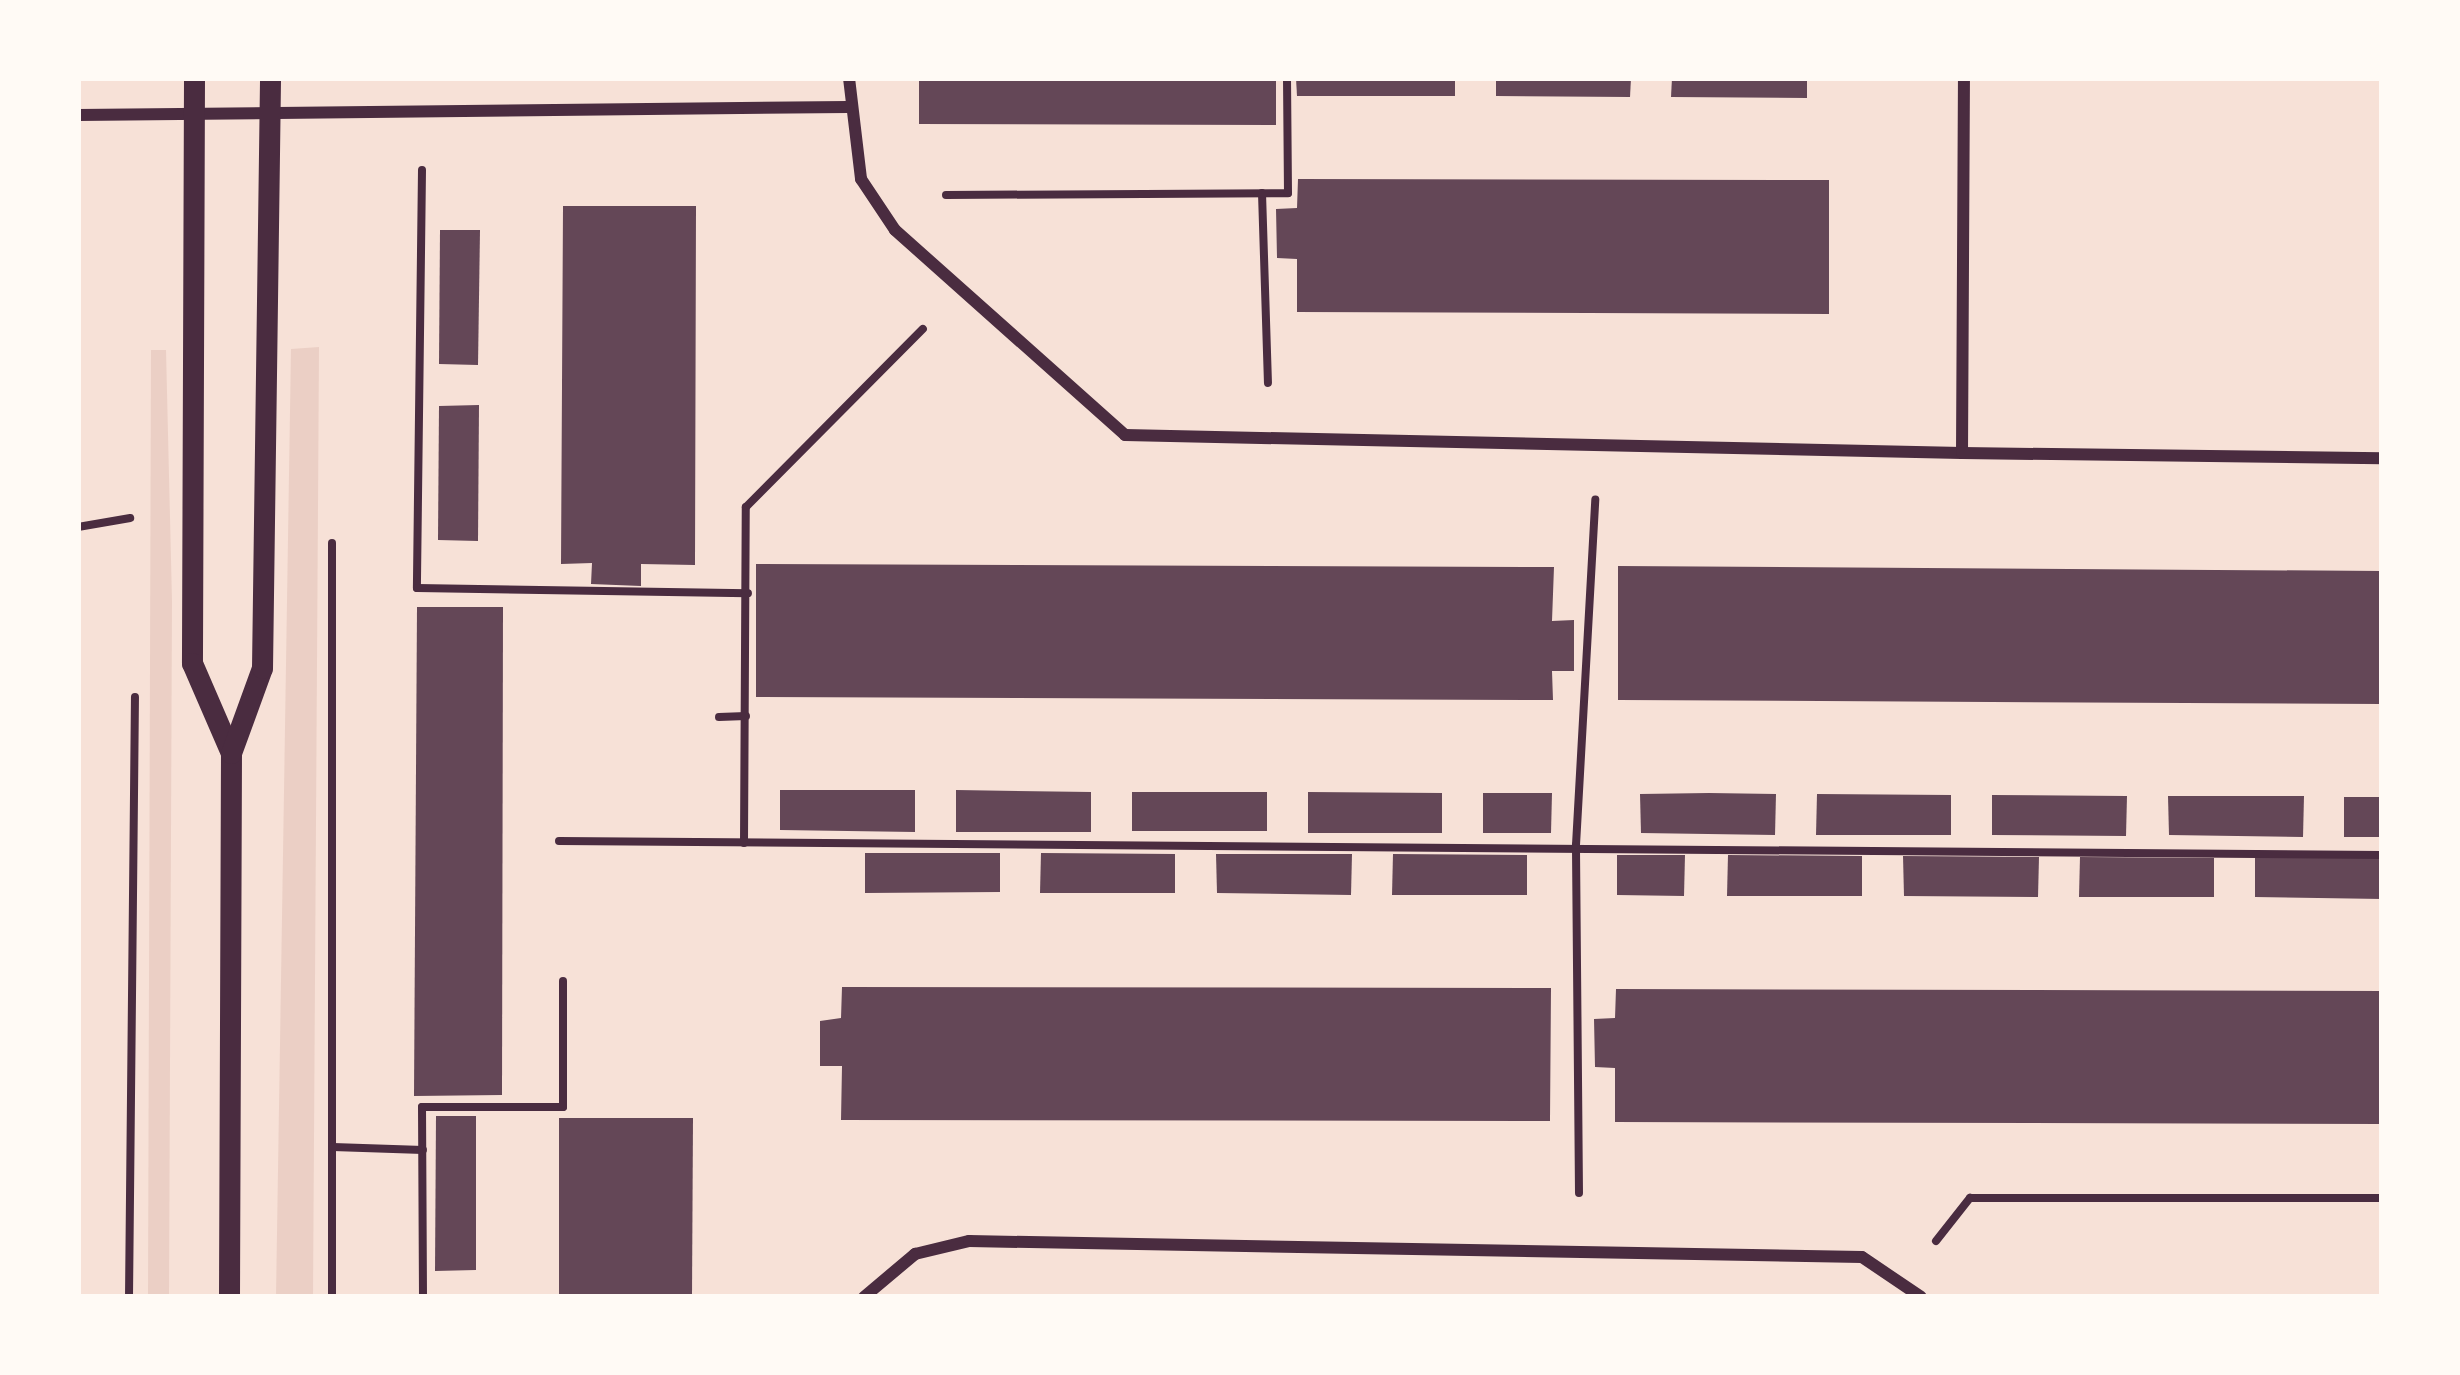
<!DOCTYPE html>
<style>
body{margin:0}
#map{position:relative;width:2460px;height:1375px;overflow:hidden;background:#f7e1d7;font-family:Barlow,sans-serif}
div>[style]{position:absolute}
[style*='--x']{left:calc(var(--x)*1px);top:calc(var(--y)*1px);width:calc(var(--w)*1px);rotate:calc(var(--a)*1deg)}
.green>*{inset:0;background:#ebcfc5}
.building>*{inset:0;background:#644757}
.path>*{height:8px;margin:-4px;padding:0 4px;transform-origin:4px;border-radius:4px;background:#4a2c40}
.minor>*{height:12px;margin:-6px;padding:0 6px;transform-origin:6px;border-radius:6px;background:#4a2c40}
.tertiary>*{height:21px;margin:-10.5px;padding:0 10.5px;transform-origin:10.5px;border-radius:10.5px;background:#4a2c40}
span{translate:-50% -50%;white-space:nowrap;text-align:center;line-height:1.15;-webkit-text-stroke:9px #fffaf5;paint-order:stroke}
.frame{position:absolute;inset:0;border:81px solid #fffaf5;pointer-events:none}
</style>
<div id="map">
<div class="green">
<i style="clip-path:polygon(319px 347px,313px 1297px,276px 1297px,291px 349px)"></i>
<i style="clip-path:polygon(151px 350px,166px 350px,172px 601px,169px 1297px,148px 1297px)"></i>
</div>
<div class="building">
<i style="clip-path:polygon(919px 78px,1276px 78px,1276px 125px,919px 124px)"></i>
<i style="clip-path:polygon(1296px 78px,1455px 78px,1455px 96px,1297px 96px)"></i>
<i style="clip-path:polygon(1496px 78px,1631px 78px,1630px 97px,1496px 96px)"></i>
<i style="clip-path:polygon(1672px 78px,1807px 78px,1807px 98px,1671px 97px)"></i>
<i style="clip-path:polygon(1298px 179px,1829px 180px,1829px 314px,1297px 312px,1297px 259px,1277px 258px,1276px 209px,1297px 208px)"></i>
<i style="clip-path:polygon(563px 206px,696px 206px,695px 565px,641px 564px,641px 586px,591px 584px,592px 563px,561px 564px)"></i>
<i style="clip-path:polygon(440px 230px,480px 230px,478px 365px,439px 364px)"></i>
<i style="clip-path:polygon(479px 405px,478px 541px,438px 540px,439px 406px)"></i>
<i style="clip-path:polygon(756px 564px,1554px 567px,1552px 621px,1574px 620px,1574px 671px,1552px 671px,1553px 700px,756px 697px)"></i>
<i style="clip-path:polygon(1618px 566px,2382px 571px,2382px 704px,1618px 700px)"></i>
<i style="clip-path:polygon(417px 607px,503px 607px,502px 1095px,414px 1096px)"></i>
<i style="clip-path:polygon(780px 790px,915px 790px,915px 832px,780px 830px)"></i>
<i style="clip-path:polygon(956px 790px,1091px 792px,1091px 832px,956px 832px)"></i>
<i style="clip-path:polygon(1132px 792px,1267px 792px,1267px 831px,1132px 831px)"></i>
<i style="clip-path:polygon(1308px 792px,1442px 793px,1442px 833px,1308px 833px)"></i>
<i style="clip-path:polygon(1483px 793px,1552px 793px,1551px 833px,1483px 833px)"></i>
<i style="clip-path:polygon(1709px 793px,1776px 794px,1775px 835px,1641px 833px,1640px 794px)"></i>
<i style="clip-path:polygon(1817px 794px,1951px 795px,1951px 835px,1816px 835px)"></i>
<i style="clip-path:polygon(1992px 795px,2127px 796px,2126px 836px,1992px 835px)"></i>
<i style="clip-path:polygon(2168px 796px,2304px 796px,2303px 837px,2169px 835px)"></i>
<i style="clip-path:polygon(2344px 797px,2382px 797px,2382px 837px,2344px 837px)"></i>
<i style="clip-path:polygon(865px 853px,1000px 853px,1000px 892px,865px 893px)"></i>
<i style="clip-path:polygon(1041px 853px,1175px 854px,1175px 893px,1040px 893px)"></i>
<i style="clip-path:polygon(1216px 854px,1352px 854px,1351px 895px,1217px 893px)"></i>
<i style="clip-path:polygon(1393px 854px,1527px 855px,1527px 895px,1392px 895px)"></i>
<i style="clip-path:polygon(1617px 855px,1685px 855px,1684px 896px,1617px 895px)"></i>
<i style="clip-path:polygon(1728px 855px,1862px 856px,1862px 896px,1727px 896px)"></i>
<i style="clip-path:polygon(1903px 856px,2039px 857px,2038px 897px,1904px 896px)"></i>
<i style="clip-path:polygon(2080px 857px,2214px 858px,2214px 897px,2079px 897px)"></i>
<i style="clip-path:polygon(2323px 857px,2382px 858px,2382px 899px,2255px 897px,2255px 858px)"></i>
<i style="clip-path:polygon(842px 987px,1551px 988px,1550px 1121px,841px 1120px,842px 1066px,820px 1066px,820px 1021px,841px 1018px)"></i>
<i style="clip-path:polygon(1616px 989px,2382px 991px,2382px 1124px,1615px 1122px,1615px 1068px,1595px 1067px,1594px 1019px,1615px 1018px)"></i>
<i style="clip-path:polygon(436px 1116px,476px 1116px,476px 1270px,435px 1271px)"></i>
<i style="clip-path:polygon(559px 1118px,693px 1118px,692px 1297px,559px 1297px)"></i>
</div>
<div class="path">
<i style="--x:422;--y:170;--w:418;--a:90.7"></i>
<i style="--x:417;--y:588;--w:331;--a:0.9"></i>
<i style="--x:1262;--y:193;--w:190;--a:88.2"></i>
<i style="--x:946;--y:195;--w:342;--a:-0.3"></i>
<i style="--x:1288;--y:193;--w:115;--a:-90.5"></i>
<i style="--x:78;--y:527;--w:53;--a:-9.8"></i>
<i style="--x:332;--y:543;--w:754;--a:90"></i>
<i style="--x:719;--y:717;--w:27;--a:-2"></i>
<i style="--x:559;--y:841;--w:1823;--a:0.44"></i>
<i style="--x:744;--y:843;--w:336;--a:-89.7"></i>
<i style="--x:746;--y:507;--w:251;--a:-45.2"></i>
<i style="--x:333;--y:1147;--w:90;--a:1.9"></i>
<i style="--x:1579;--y:1193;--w:348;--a:-90.5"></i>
<i style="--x:1576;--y:845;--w:346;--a:-86.8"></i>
<i style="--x:1936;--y:1241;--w:55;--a:-51.7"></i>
<i style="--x:1970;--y:1198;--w:412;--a:0"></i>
<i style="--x:129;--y:1297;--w:600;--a:-89.43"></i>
<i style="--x:423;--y:1297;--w:190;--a:-90.3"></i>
<i style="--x:422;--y:1107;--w:141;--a:0"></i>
<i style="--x:563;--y:1107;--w:126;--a:-90"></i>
</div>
<div class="minor">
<i style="--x:849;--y:78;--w:102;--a:83.2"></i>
<i style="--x:861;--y:179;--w:61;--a:56.3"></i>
<i style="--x:895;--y:230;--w:308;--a:41.7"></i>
<i style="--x:1125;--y:435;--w:837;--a:1.23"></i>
<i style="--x:1962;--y:453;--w:375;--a:-89.7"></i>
<i style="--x:78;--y:115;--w:770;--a:-0.6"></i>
<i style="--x:1962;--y:453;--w:420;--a:0.7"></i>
<i style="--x:864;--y:1297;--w:67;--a:-40.1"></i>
<i style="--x:915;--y:1254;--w:56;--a:-13.5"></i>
<i style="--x:969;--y:1241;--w:893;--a:1.03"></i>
<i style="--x:1862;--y:1257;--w:71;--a:34.1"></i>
</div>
<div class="tertiary">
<i style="--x:194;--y:78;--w:585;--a:90.2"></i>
<i style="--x:192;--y:663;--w:98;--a:66.6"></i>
<i style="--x:229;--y:1297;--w:544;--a:-89.79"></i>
<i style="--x:231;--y:753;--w:90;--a:-70"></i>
<i style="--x:262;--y:668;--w:590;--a:-89.22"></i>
</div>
<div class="frame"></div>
</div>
